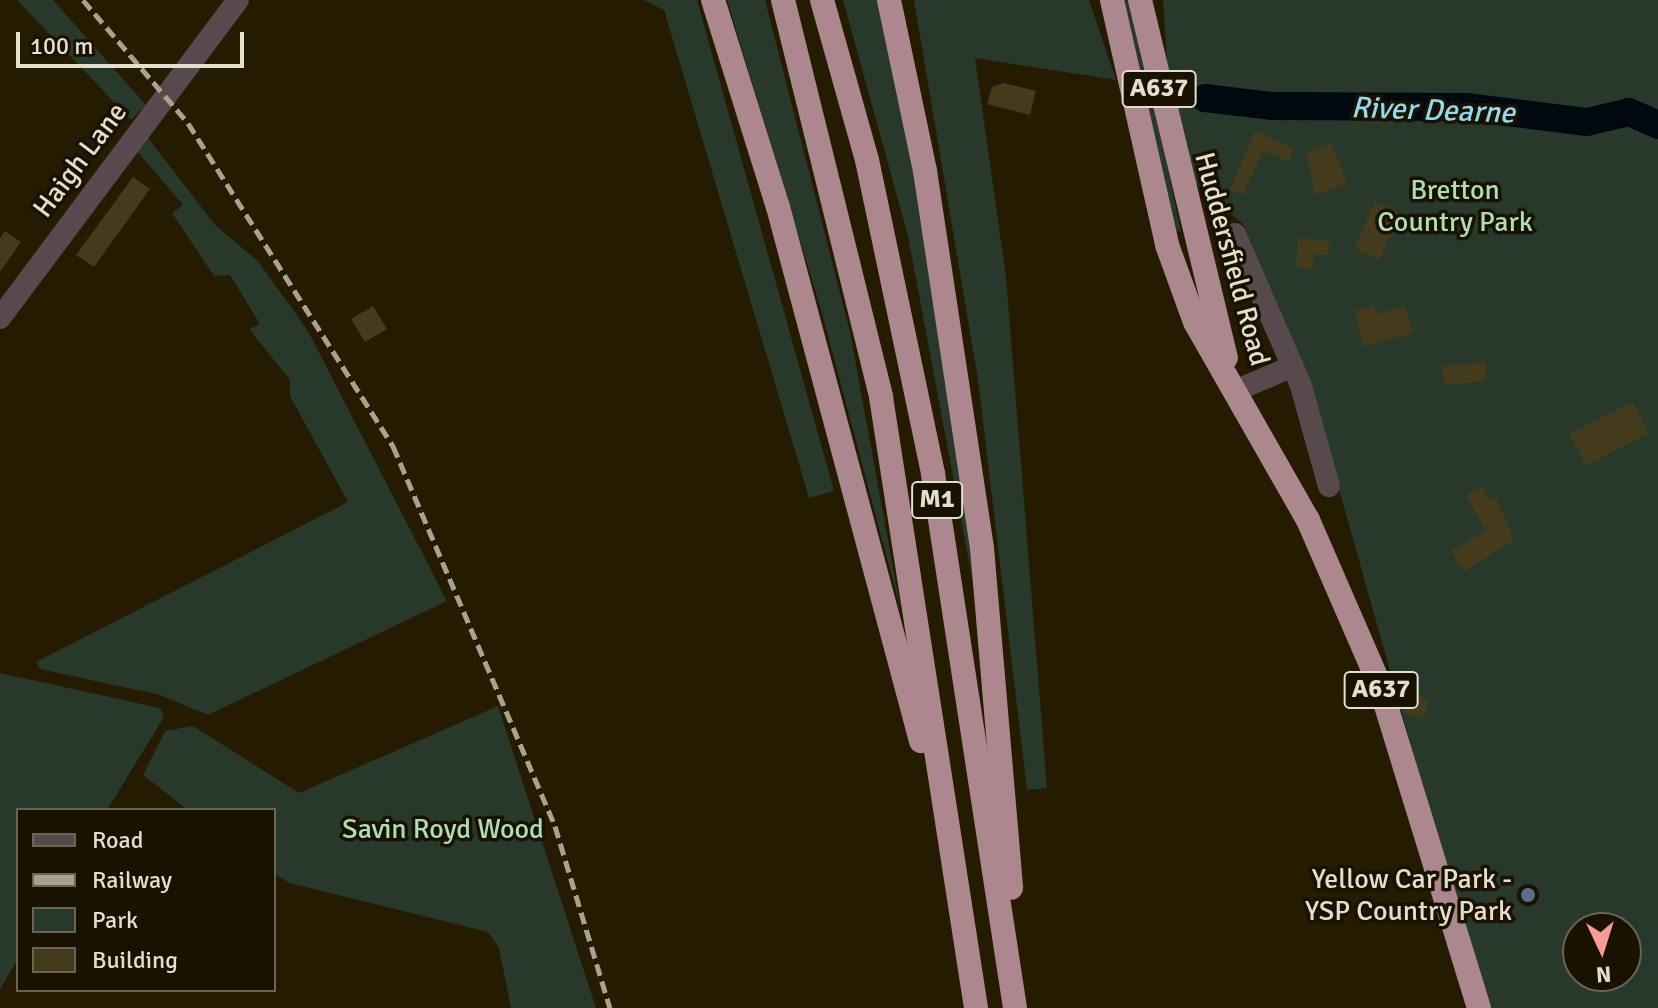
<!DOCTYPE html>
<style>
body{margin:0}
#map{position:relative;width:1658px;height:1008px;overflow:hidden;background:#241b00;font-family:Signika,sans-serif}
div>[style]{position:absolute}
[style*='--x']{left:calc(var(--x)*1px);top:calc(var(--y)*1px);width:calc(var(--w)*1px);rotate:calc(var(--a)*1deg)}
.green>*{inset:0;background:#28382b}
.river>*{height:28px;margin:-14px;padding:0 14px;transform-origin:14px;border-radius:14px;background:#000910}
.building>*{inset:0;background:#443b1c}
.minor>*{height:22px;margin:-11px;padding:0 11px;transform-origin:11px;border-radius:11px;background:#58494c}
.highway>*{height:24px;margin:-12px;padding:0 12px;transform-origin:12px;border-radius:12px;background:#ac888e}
.rail>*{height:5px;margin-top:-2.5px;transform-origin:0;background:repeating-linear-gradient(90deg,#a9a38e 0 12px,transparent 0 18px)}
.dots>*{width:22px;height:22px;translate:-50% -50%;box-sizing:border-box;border:4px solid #191200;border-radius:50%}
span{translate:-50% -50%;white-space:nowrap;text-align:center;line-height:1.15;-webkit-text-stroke:7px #191200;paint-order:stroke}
.shield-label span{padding:2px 6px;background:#191200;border:2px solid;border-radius:6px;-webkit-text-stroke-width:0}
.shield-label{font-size:26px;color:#e4dfcd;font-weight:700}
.street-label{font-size:28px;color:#e4dfcd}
.park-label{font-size:28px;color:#addeb7}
.poi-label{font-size:28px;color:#e4dfcd}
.right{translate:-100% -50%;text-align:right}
.water-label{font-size:30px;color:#93d8ed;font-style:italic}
.legend{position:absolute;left:16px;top:808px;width:260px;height:184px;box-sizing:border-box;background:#191200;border:2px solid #6a6452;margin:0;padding:10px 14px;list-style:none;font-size:24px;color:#e4dfcd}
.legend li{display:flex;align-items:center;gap:16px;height:40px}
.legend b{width:40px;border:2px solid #6a6452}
.north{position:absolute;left:1562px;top:912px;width:80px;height:80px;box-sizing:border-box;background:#191200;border:2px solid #6a6452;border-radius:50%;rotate:176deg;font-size:22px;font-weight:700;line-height:32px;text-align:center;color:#e4dfcd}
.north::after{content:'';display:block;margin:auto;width:28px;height:36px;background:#f59c95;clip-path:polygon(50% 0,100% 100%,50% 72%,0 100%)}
.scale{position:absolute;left:16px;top:32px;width:228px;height:36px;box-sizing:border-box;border:4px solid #e4dfcd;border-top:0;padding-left:10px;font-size:24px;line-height:28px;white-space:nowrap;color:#e4dfcd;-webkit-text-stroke:6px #191200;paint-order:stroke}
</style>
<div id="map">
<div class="green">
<i style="clip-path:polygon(17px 0,53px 0,146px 105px,131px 120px)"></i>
<i style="clip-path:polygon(643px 0,697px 0,834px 491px,809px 498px,664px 10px)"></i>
<i style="clip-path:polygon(727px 0,765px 0,850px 332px,901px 611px,822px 313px)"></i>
<i style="clip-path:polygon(843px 0,879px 0,914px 154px,959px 425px,977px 605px,908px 236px)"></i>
<i style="clip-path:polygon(914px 0,1089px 0,1116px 80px,975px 58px,1006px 277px,1047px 788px,1027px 790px,978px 380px)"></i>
<i style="clip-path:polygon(1124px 0,1133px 0,1181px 232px,1174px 231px)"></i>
<i style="clip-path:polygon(evenodd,1163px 0,1658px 0,1658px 1008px,1485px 1008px,1324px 436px,1243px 224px,1192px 180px,1167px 63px,1163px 0,1578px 928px,1626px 928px,1626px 976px,1578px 976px,1578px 928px)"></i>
<i style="clip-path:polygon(148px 138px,216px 226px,258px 261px,308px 331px,447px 601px,208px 715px,160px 695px,40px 669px,36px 662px,348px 502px,290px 396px,290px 380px,249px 329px,260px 324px,230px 275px,214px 276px,172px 213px,183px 205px,137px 151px)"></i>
<i style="clip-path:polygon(0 673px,160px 708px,164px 717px,107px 810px,18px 810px,18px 959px,0 989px)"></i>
<i style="clip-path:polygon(498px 706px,596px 1008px,511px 1008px,499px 948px,488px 932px,290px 883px,274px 874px,274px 810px,188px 810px,143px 775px,165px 731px,193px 726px,299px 793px)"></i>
</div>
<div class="river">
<i style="--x:1205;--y:98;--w:67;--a:6.8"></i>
<i style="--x:1272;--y:106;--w:194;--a:0.3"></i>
<i style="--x:1466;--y:107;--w:122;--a:7.1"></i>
<i style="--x:1587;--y:122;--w:43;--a:-13.4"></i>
<i style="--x:1629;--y:112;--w:32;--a:24"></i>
</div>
<div class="building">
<i style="clip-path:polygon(1004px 83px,1036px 91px,1030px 115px,987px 104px,992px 87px)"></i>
<i style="clip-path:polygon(1255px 131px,1294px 149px,1288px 162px,1263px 151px,1243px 195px,1230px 189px)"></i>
<i style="clip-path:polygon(1331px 143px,1347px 183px,1315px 196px,1306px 154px)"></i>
<i style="clip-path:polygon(133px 177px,150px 189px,94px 267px,76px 255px)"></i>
<i style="clip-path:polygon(1375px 201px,1401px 213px,1379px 260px,1354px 248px)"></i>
<i style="clip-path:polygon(5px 231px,21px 242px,0 272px,0 238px)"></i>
<i style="clip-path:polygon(1298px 238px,1329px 240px,1328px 255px,1314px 254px,1313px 269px,1296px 268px)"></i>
<i style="clip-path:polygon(1374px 305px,1376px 314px,1405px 306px,1413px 333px,1364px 347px,1354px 311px)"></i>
<i style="clip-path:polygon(373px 306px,387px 329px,365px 342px,351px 319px)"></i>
<i style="clip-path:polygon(1485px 362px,1487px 381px,1444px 385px,1442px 366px)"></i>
<i style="clip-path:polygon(1633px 402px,1649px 433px,1586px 466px,1569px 434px)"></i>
<i style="clip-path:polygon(1482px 487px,1489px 500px,1496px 497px,1514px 540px,1463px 572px,1451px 551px,1486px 531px,1466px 495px)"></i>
<i style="clip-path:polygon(1412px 693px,1430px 701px,1422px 720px,1404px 712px)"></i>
</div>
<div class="minor">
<i style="--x:1235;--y:234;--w:166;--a:66.5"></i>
<i style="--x:1301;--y:386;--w:104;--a:74.4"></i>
<i style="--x:0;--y:318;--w:397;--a:-53.2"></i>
<i style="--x:1235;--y:391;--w:63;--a:-23.3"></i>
</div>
<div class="highway">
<i style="--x:713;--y:0;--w:217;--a:72.6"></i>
<i style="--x:778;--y:207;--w:553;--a:75.01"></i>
<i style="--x:783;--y:0;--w:409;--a:76.1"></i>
<i style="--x:881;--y:397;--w:618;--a:81.16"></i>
<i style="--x:822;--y:0;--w:166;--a:74.3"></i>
<i style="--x:867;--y:160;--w:321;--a:78.1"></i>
<i style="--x:933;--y:474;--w:540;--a:81.27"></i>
<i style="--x:889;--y:0;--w:175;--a:78.1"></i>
<i style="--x:925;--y:171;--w:381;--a:81.4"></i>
<i style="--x:982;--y:548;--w:341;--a:85.1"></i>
<i style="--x:1112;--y:0;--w:251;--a:77.3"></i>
<i style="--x:1167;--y:245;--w:82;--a:70"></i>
<i style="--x:1195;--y:322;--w:228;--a:60.3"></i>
<i style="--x:1308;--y:520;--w:178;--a:66.5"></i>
<i style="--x:1379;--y:683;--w:340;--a:72.9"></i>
<i style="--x:1140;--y:0;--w:368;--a:76.5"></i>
</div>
<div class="rail">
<i style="--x:83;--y:0;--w:162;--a:49.5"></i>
<i style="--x:188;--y:123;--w:383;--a:57.6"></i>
<i style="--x:393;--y:446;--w:413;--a:66.9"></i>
<i style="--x:555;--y:826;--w:190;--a:73.2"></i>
</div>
<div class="dots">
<i style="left:1528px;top:895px;background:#5c6f8a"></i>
</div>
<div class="shield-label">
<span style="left:1159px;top:89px">A637</span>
<span style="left:937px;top:500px">M1</span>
<span style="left:1381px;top:690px">A637</span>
</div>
<div class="street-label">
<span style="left:80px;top:160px;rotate:-53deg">Haigh Lane</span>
<span style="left:1232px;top:259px;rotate:75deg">Huddersfield Road</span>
</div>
<div class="park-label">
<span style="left:1455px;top:206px">Bretton<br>Country Park</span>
<span style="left:443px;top:829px">Savin Royd Wood</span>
</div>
<div class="poi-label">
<span class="right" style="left:1512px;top:895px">Yellow Car Park -<br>YSP Country Park</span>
</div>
<div class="water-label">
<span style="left:1433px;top:111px;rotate:2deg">River Dearne</span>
</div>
<ul class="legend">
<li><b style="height:10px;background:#58494c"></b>Road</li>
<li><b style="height:10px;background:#a9a38e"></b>Railway</li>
<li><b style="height:22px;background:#28382b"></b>Park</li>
<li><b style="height:22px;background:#443b1c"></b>Building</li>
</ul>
<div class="north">N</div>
<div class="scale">100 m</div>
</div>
